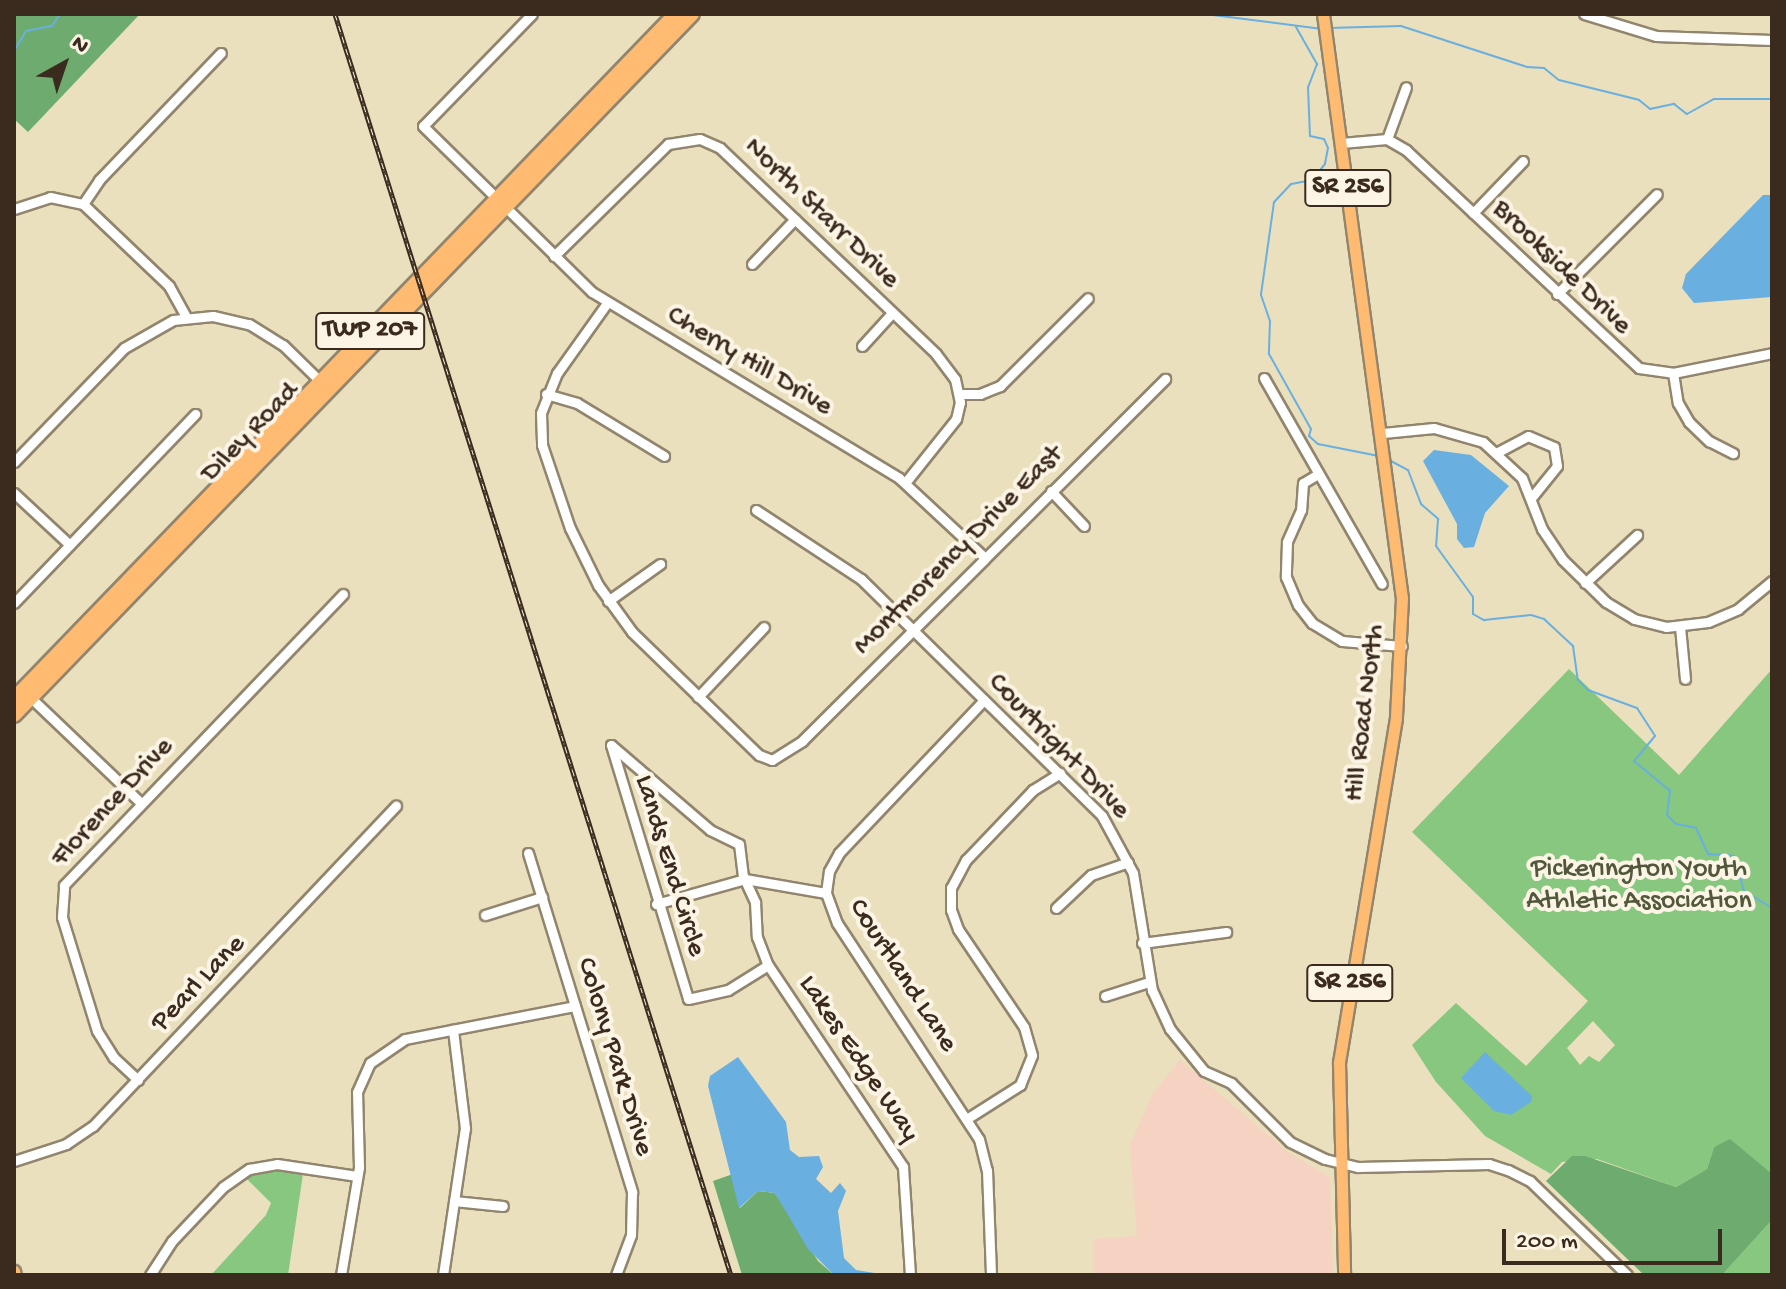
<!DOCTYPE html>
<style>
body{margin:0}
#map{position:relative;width:1786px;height:1289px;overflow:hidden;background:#eae0bd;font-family:"Gochi Hand",sans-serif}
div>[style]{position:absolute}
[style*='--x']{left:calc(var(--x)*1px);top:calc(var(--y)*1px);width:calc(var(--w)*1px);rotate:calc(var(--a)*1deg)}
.built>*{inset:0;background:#f5d2c2}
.green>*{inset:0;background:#87c77f}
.forest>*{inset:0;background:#6dac6e}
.water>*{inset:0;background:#69afdf}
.stream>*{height:2px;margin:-1px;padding:0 1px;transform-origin:1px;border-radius:1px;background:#69afdf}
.roads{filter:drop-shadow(2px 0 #92856e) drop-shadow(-2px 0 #92856e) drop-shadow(0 2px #92856e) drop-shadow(0 -2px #92856e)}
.minor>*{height:9px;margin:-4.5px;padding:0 4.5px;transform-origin:4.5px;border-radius:4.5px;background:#fff}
.major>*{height:11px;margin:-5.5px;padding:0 5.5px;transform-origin:5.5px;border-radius:5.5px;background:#febb71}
.highway>*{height:14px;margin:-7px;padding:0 7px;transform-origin:7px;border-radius:7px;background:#febb71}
.rail>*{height:5px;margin-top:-2.5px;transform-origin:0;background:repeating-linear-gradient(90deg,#fcf5e5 0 6px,#3b2a1e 0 12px);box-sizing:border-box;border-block:2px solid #3b2a1e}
span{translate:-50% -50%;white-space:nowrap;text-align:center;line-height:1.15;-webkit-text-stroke:8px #fcf5e5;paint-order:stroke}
.shield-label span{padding:2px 6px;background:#fcf5e5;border:2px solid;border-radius:6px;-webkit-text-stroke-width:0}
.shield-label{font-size:26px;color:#3b2a1e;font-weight:700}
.street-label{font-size:28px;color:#3b2a1e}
.park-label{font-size:28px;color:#52593b}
.frame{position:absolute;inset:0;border:16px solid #3b2a1e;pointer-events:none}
.north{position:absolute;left:24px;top:24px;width:80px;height:80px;-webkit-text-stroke:6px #fcf5e5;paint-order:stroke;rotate:40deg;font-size:22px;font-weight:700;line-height:32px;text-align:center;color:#3b2a1e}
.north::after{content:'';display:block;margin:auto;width:28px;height:36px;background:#3b2a1e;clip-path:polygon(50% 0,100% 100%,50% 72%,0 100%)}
.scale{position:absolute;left:1502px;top:1229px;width:220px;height:36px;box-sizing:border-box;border:4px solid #3b2a1e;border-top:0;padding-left:10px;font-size:24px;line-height:28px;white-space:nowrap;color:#3b2a1e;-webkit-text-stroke:6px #fcf5e5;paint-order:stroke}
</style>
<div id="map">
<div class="built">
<i style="clip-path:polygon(1180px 1060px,1289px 1153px,1330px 1177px,1333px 1275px,1093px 1275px,1093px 1239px,1137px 1236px,1130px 1145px,1153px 1093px)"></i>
</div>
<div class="green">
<i style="clip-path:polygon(evenodd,1569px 669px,1679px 775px,1772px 669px,1772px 1175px,1722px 1144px,1714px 1147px,1707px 1169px,1676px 1187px,1597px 1159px,1562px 1162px,1551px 1174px,1485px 1136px,1436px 1082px,1412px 1045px,1456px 1003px,1526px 1066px,1588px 1001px,1412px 832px,1569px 669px,1593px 1021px,1615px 1045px,1599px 1062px,1589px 1056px,1580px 1065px,1567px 1048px,1593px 1021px)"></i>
<i style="clip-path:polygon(276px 1170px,303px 1174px,288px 1275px,211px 1275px,266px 1215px,271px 1203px,245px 1177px)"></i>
<i style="clip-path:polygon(1772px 1220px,1772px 1275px,1722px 1275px)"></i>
</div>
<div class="forest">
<i style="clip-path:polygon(140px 14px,28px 132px,14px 119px,14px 15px)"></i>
<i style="clip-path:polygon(1730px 1139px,1772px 1174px,1772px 1220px,1722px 1275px,1644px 1275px,1546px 1181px,1572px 1156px,1585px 1156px,1676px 1187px,1707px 1169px,1714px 1147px)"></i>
<i style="clip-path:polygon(733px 1174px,740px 1208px,758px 1191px,775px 1193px,818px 1261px,834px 1275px,742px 1275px,713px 1181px)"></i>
</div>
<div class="water">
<i style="clip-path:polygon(1763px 195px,1772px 195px,1772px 297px,1694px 303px,1682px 288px,1686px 274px)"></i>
<i style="clip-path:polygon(1434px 450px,1471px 455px,1509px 486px,1485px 513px,1474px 547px,1464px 548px,1457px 539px,1457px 524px,1423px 461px)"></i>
<i style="clip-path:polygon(1485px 1052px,1532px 1096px,1531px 1102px,1511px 1115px,1494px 1111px,1461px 1078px)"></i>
<i style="clip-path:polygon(738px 1057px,786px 1122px,790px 1150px,799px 1157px,819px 1156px,823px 1167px,816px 1179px,831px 1193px,840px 1183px,846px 1191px,838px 1211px,844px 1258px,856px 1270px,887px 1275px,834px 1275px,808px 1249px,775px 1193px,758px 1191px,739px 1208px,708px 1086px,710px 1076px)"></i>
</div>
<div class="stream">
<i style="--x:911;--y:14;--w:13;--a:0"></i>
<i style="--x:1205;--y:14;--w:118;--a:7.3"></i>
<i style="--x:1296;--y:27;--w:43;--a:60.4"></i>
<i style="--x:1317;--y:64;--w:25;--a:111"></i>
<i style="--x:1308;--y:87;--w:49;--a:87.7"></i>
<i style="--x:1310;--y:136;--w:14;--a:12"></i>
<i style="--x:1324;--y:139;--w:10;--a:66"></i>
<i style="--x:1328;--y:148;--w:16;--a:101"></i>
<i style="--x:1325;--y:164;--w:21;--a:129"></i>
<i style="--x:1312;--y:180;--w:21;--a:169"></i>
<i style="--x:1291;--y:184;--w:25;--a:133"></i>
<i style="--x:1274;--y:202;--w:94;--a:98"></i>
<i style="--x:1261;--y:295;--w:28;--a:71"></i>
<i style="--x:1270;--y:321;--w:33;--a:92"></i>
<i style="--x:1269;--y:354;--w:86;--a:60.8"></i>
<i style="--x:1311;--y:429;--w:7;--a:106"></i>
<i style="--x:1309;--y:436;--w:12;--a:42"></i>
<i style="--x:1318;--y:444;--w:62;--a:11.1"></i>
<i style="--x:1328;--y:28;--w:73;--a:-1.6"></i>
<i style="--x:1401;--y:26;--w:133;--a:18"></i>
<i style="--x:1527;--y:67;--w:17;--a:3"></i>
<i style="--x:1544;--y:68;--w:19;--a:39"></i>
<i style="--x:1559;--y:80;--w:82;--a:14"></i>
<i style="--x:1639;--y:100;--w:14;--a:39"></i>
<i style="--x:1650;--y:109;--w:25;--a:-12"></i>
<i style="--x:1674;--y:104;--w:16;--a:38"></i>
<i style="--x:1687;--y:114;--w:31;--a:-29"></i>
<i style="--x:1714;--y:99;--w:58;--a:0"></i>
<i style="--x:14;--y:51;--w:23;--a:-59"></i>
<i style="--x:26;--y:31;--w:26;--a:-11"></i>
<i style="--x:52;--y:26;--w:14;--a:-56"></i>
<i style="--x:1389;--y:460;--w:21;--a:28"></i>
<i style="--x:1408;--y:470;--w:36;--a:69"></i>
<i style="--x:1421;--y:504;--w:23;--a:41"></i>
<i style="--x:1438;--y:519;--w:27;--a:94"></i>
<i style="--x:1436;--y:546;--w:63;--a:54"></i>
<i style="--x:1473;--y:597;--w:17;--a:90"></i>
<i style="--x:1473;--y:614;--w:13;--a:29"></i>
<i style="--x:1484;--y:620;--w:47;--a:-6.1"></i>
<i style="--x:1531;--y:615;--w:14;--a:17"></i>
<i style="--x:1544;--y:619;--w:40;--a:43"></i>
<i style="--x:1573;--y:646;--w:34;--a:82"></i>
<i style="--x:1578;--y:680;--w:14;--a:45"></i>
<i style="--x:1588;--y:690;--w:52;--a:20.2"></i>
<i style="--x:1637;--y:708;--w:33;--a:57"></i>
<i style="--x:1655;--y:736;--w:33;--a:130"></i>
<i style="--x:1634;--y:761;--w:47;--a:39.8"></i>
<i style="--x:1670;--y:791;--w:24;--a:97"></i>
<i style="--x:1667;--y:815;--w:13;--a:45"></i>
<i style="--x:1676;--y:824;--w:20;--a:11"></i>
<i style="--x:1696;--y:828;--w:29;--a:65"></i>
<i style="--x:1708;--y:854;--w:26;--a:4"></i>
<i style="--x:1734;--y:856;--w:36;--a:74"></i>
<i style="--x:1744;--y:891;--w:33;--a:31"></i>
</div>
<div class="roads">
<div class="minor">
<i style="--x:532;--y:14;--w:156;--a:134.2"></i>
<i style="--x:423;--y:126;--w:237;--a:44.5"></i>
<i style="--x:592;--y:292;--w:359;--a:31.2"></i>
<i style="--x:899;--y:478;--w:116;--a:42.9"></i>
<i style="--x:1584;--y:14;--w:75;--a:17"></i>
<i style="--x:1656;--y:36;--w:116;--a:2"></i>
<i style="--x:1387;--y:139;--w:55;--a:-69.9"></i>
<i style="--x:1341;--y:143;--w:46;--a:-5"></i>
<i style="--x:1387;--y:139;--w:22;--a:30"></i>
<i style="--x:1406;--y:150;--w:319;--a:43.1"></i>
<i style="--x:1639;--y:368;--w:34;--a:8"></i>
<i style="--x:1673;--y:373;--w:101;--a:-11.4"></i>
<i style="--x:83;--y:204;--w:29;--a:-56"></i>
<i style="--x:99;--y:180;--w:176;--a:-46.2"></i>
<i style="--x:14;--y:209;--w:38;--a:-18"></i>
<i style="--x:50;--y:197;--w:34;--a:12"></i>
<i style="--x:83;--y:204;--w:119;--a:43.6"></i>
<i style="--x:169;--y:286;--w:35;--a:61"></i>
<i style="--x:1473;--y:213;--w:72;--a:-46.1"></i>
<i style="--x:554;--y:256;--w:160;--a:-44.5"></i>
<i style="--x:668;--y:144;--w:32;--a:-9"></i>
<i style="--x:700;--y:139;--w:22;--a:24"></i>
<i style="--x:720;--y:148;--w:298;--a:43.6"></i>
<i style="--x:936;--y:354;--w:31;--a:53"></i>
<i style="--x:955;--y:379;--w:24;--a:78"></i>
<i style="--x:960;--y:402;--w:17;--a:103"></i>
<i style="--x:956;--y:419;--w:82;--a:128.6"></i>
<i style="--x:752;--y:264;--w:62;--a:-46.3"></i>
<i style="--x:1557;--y:294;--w:141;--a:-45"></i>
<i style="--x:607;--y:303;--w:86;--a:125.5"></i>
<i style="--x:557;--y:373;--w:43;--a:111.8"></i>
<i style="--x:541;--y:413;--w:32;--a:88"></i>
<i style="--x:542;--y:445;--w:88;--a:71.4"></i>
<i style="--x:570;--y:528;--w:64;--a:63.8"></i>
<i style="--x:598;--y:585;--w:58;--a:54.1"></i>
<i style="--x:632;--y:632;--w:177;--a:44.1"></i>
<i style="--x:759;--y:755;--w:14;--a:21"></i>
<i style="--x:772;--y:760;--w:36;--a:-32"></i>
<i style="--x:802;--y:741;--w:513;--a:-44.92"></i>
<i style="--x:862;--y:346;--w:45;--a:-47.7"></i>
<i style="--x:1673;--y:373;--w:30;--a:81"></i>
<i style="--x:1678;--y:403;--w:22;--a:60"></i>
<i style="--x:1689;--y:422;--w:28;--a:44"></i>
<i style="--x:1709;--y:441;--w:27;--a:27"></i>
<i style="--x:1264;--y:378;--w:237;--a:60.2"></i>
<i style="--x:546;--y:394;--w:32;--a:16"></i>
<i style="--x:577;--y:403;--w:102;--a:31.3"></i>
<i style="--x:959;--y:394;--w:21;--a:0"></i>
<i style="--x:980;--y:394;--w:22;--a:-22"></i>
<i style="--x:1000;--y:386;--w:124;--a:-45"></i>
<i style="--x:1383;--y:433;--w:51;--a:-5.6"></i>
<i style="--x:1434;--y:428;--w:51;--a:15.9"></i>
<i style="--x:1483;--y:442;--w:53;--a:42.7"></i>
<i style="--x:1522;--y:478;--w:55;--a:68.6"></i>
<i style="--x:1542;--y:529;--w:37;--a:56"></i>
<i style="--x:1563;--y:560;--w:60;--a:44.3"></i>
<i style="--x:1606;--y:602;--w:33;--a:31"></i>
<i style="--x:1634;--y:619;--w:33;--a:14"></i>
<i style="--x:1666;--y:627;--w:42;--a:-6.8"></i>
<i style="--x:1708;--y:622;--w:33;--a:-23"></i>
<i style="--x:1738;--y:609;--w:44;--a:-39.5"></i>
<i style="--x:1496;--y:453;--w:36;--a:-28"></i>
<i style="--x:1528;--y:436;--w:28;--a:23"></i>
<i style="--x:1554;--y:447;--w:19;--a:81"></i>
<i style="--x:1557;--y:466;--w:40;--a:129"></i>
<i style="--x:14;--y:462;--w:158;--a:-46"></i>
<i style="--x:124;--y:348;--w:56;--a:-29.7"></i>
<i style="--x:173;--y:320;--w:40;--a:-5.7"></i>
<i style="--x:213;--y:316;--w:37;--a:13"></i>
<i style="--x:249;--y:324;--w:40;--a:32"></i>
<i style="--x:283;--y:345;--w:56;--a:44.3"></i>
<i style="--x:1318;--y:474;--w:17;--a:149"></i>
<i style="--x:1303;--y:483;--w:27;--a:94"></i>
<i style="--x:1301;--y:510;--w:35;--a:114"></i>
<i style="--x:1287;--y:542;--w:35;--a:92"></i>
<i style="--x:1286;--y:577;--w:30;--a:67"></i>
<i style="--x:1298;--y:605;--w:23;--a:52"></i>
<i style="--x:1312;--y:623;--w:35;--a:31"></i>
<i style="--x:1342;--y:641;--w:60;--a:4.8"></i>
<i style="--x:1051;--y:491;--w:48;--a:46.7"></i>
<i style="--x:14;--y:493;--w:76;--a:42.9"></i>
<i style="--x:756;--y:510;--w:126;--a:33.3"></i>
<i style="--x:861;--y:579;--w:338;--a:44.5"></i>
<i style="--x:1102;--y:816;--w:65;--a:61.5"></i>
<i style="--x:1133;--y:873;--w:119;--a:80.8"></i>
<i style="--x:1152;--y:990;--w:43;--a:65.2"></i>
<i style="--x:1170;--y:1029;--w:54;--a:51"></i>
<i style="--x:1204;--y:1071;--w:30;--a:24"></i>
<i style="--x:1231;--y:1083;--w:83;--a:45"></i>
<i style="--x:1290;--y:1142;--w:39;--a:26"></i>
<i style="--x:1325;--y:1159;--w:34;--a:14"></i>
<i style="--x:1358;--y:1167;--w:131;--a:-1.3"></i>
<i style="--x:1489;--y:1164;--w:20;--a:18"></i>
<i style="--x:1508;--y:1170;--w:25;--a:27"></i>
<i style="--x:1530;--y:1181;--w:135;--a:44.1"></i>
<i style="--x:1585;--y:583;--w:71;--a:-42.7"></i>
<i style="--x:608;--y:601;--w:64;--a:-35.4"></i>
<i style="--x:14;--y:603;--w:262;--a:-46.2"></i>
<i style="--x:1680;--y:627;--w:52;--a:84.5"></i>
<i style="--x:28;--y:695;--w:155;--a:43.7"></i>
<i style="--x:698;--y:697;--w:96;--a:-46.7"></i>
<i style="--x:984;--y:700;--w:211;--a:133.5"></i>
<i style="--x:839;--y:853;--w:21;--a:119"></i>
<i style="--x:829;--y:871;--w:22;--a:98"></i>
<i style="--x:826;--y:893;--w:32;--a:70"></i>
<i style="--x:837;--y:923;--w:258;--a:56.7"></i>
<i style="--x:979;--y:1139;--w:32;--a:76"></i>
<i style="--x:987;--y:1170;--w:105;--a:87.8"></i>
<i style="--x:611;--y:745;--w:130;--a:40.6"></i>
<i style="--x:710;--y:830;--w:32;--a:26"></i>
<i style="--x:739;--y:844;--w:32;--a:83"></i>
<i style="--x:743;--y:876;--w:29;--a:65"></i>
<i style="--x:755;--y:902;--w:35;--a:87"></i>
<i style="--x:757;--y:937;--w:30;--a:69"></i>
<i style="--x:768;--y:965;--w:243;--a:56.2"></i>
<i style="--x:903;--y:1167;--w:108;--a:86.3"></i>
<i style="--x:611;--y:745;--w:265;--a:73.1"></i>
<i style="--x:688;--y:999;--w:41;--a:-12.7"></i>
<i style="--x:728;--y:990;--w:47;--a:-32"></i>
<i style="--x:528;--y:853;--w:355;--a:72.9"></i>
<i style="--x:632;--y:1192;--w:43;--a:91.3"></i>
<i style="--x:631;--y:1235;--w:43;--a:110.6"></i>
<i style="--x:656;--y:904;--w:92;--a:-15.7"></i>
<i style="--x:745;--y:879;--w:82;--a:9.8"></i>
<i style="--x:1056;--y:908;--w:48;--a:-43.3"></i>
<i style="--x:1091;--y:875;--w:39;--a:-19"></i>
<i style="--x:485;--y:915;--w:60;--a:-17.5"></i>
<i style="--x:1142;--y:943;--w:85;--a:-7.5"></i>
<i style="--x:1105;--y:996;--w:46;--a:-17.7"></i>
<i style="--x:138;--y:1080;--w:33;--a:-137"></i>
<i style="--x:114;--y:1058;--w:32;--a:-122"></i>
<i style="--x:97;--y:1031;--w:119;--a:-107.1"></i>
<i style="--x:62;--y:917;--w:32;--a:-86"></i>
<i style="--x:64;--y:885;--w:403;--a:-46.2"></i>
<i style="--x:968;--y:1118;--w:62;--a:-32.4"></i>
<i style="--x:1020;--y:1085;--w:32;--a:-68"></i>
<i style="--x:1032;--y:1055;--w:29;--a:-106"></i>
<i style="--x:1024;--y:1027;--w:118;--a:-124"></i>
<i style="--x:958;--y:929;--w:20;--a:-110"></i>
<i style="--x:951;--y:910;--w:22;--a:-90"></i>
<i style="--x:951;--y:888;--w:32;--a:-62"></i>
<i style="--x:966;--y:860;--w:97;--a:-46.3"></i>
<i style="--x:1033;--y:790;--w:32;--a:-32"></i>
<i style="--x:14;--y:1161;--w:55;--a:-18.1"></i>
<i style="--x:66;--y:1144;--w:32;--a:-34"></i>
<i style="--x:93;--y:1126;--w:441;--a:-46.6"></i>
<i style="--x:454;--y:1201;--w:49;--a:5.8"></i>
<i style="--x:150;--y:1275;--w:40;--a:-57.1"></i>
<i style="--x:172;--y:1241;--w:74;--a:-46.6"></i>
<i style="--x:223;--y:1187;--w:32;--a:-35"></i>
<i style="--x:249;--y:1169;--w:28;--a:-10"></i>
<i style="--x:277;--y:1164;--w:81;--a:8.5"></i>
<i style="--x:341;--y:1275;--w:109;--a:-80.5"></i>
<i style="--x:359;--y:1167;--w:75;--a:-91.5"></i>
<i style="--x:357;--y:1092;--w:32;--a:-66"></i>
<i style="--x:370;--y:1063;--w:42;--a:-34.4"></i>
<i style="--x:405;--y:1039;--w:173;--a:-11"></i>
<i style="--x:443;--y:1275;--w:149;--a:-81.5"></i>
<i style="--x:465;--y:1128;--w:99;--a:-97"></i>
</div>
<div class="major">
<i style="--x:1323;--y:14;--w:589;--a:82.3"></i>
<i style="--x:1402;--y:598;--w:120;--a:92.9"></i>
<i style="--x:1396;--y:718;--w:350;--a:99.4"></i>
<i style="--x:1339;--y:1063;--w:212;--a:88.6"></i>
<i style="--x:14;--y:1271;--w:4;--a:76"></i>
</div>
<div class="highway">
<i style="--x:14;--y:699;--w:953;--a:-45.98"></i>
<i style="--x:14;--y:715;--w:975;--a:-45.96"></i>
</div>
</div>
<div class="rail">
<i style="--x:335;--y:14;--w:1322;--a:72.57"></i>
</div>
<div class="shield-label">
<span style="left:1348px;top:188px">SR 256</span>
<span style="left:370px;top:331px">TWP 207</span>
<span style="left:1350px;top:983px">SR 256</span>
</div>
<div class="street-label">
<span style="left:821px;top:214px;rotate:44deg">North Starr Drive</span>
<span style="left:1561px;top:268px;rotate:44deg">Brookside Drive</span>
<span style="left:749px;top:362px;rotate:31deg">Cherry Hill Drive</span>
<span style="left:251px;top:433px;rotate:-46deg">Diley Road</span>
<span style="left:959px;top:551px;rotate:-45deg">Montmorency Drive East</span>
<span style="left:1366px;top:713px;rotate:-83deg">Hill Road North</span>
<span style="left:1058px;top:747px;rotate:46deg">Courtright Drive</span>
<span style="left:113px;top:803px;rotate:-47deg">Florence Drive</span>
<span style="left:669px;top:866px;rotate:73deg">Lands End Circle</span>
<span style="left:902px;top:976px;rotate:57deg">Courtland Lane</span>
<span style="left:199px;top:984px;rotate:-46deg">Pearl Lane</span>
<span style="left:614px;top:1057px;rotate:73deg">Colony Park Drive</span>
<span style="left:858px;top:1059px;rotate:56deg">Lakes Edge Way</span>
</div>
<div class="park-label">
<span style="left:1639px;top:886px">Pickerington Youth<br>Athletic Association</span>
</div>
<div class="frame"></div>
<div class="north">N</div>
<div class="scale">200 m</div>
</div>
